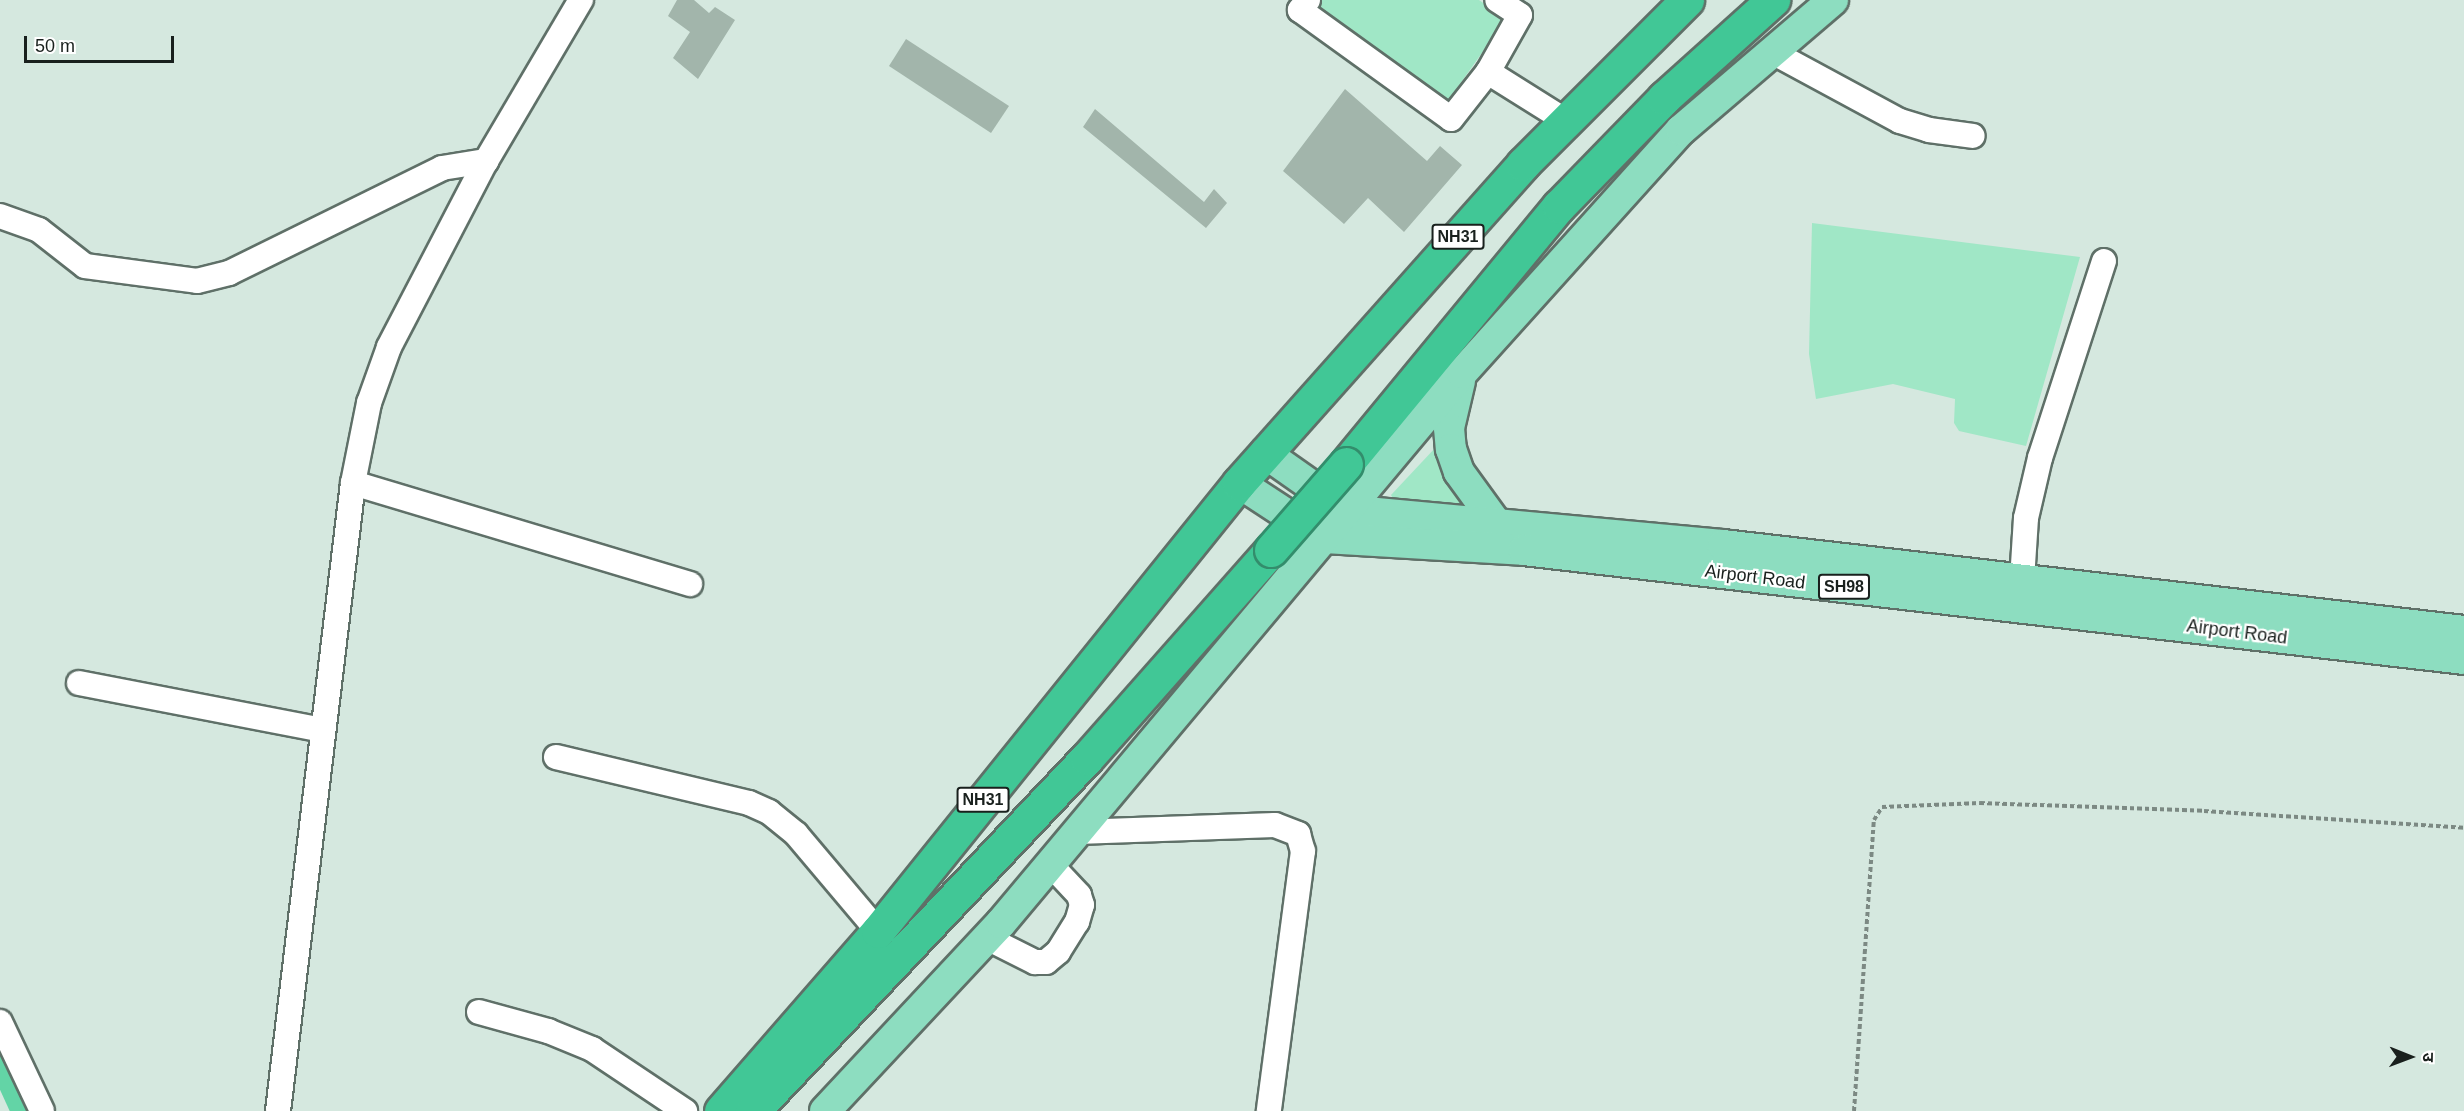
<!DOCTYPE html>
<meta charset="utf-8">
<style>
body{margin:0}
#map{position:relative;width:2464px;height:1111px;overflow:hidden;background:#d5e8df;font-family:Helvetica,"Noto Sans Devanagari",sans-serif}
div>[style]{position:absolute}
[style*='--x']{left:calc(var(--x)*1px);top:calc(var(--y)*1px);width:calc(var(--w)*1px);rotate:calc(var(--a)*1deg)}
.green>*{inset:0;background:#a0e7c6}
.canal>*{height:21px;margin:-10.5px;padding:0 10.5px;transform-origin:10.5px;border-radius:10.5px;background:#63d4a6}
.building>*{inset:0;background:#a2b5ab}
.path>*{height:4px;margin-top:-2px;transform-origin:0;background:repeating-linear-gradient(90deg,#7c8983 0 4.5px,transparent 0 7.5px)}
.roads{filter:drop-shadow(2px 0 #5f7068) drop-shadow(-2px 0 #5f7068) drop-shadow(0 2px #5f7068) drop-shadow(0 -2px #5f7068)}
.minor>*{height:24px;margin:-12px;padding:0 12px;transform-origin:12px;border-radius:12px;background:#fff}
.major>*{height:30px;margin:-15px;padding:0 15px;transform-origin:15px;border-radius:15px;background:#8dddc0}
.highway>*{height:33px;margin:-16.5px;padding:0 16.5px;transform-origin:16.5px;border-radius:16.5px;background:#41c796}
.bridges{filter:drop-shadow(2px 0 #338d6c) drop-shadow(-2px 0 #338d6c) drop-shadow(0 2px #338d6c) drop-shadow(0 -2px #338d6c)}
.highway-bridge>*{height:33px;margin:-16.5px;padding:0 16.5px;transform-origin:16.5px;border-radius:16.5px;background:#41c796}
span{translate:-50% -50%;white-space:nowrap;text-align:center;line-height:1.15;-webkit-text-stroke:4.5px #fff;paint-order:stroke}
.shield-label span{padding:2px 4px;background:#fff;border:2px solid;border-radius:4px;-webkit-text-stroke-width:0}
.shield-label{font-size:16px;color:#19201d;font-weight:700}
.street-label{font-size:18px;color:#19201d}
.north{position:absolute;left:2380px;top:1027px;width:60px;height:60px;-webkit-text-stroke:4px #fff;paint-order:stroke;rotate:91deg;font-size:16px;font-weight:700;line-height:24px;text-align:center;color:#19201d}
.north::after{content:'';display:block;margin:auto;width:21px;height:27px;background:#19201d;clip-path:polygon(50% 0,100% 100%,50% 72%,0 100%)}
.scale{position:absolute;left:24px;top:36px;width:150px;height:27px;box-sizing:border-box;border:3px solid #19201d;border-top:0;padding-left:8px;font-size:18px;line-height:21px;white-space:nowrap;color:#19201d;-webkit-text-stroke:4px #fff;paint-order:stroke}
</style>
<div id="map">
<div class="green">
<i style="clip-path:polygon(1320px 0,1479px 0,1506px 19px,1445px 105px,1313px 10px)"></i>
<i style="clip-path:polygon(1812px 223px,2080px 257px,2026px 446px,1959px 431px,1954px 423px,1955px 399px,1893px 384px,1816px 399px,1809px 354px)"></i>
<i style="clip-path:polygon(1436px 447px,1463px 498px,1458px 509px,1395px 502px,1391px 495px)"></i>
</div>
<div class="canal">
<i style="--x:0;--y:1065;--w:51;--a:65.5"></i>
</div>
<div class="building">
<i style="clip-path:polygon(677px 0,694px 0,709px 13px,715px 7px,735px 20px,698px 79px,673px 58px,690px 32px,668px 16px)"></i>
<i style="clip-path:polygon(906px 39px,1009px 106px,991px 133px,889px 66px)"></i>
<i style="clip-path:polygon(1345px 89px,1427px 161px,1440px 146px,1462px 165px,1404px 232px,1368px 198px,1344px 224px,1283px 171px)"></i>
<i style="clip-path:polygon(1095px 109px,1204px 202px,1214px 189px,1227px 203px,1206px 228px,1083px 127px)"></i>
</div>
<div class="path">
<i style="--x:1854;--y:1111;--w:292;--a:-86.1"></i>
<i style="--x:1874;--y:820;--w:15;--a:-58"></i>
<i style="--x:1882;--y:807;--w:98;--a:-2.3"></i>
<i style="--x:1980;--y:803;--w:224;--a:2"></i>
<i style="--x:2204;--y:811;--w:261;--a:3.7"></i>
</div>
<div class="roads">
<div class="minor">
<i style="--x:1308;--y:0;--w:13;--a:129"></i>
<i style="--x:1300;--y:10;--w:186;--a:35.8"></i>
<i style="--x:1451;--y:119;--w:60;--a:-51.8"></i>
<i style="--x:1488;--y:72;--w:65;--a:-60.7"></i>
<i style="--x:1520;--y:15;--w:27;--a:-147"></i>
<i style="--x:1774;--y:53;--w:143;--a:28.4"></i>
<i style="--x:1900;--y:121;--w:30;--a:17"></i>
<i style="--x:1929;--y:130;--w:44;--a:7.8"></i>
<i style="--x:1488;--y:72;--w:92;--a:32.1"></i>
<i style="--x:0;--y:216;--w:41;--a:19.7"></i>
<i style="--x:39;--y:230;--w:58;--a:38"></i>
<i style="--x:85;--y:266;--w:113;--a:7.6"></i>
<i style="--x:197;--y:281;--w:33;--a:-14"></i>
<i style="--x:229;--y:273;--w:237;--a:-26.2"></i>
<i style="--x:442;--y:168;--w:45;--a:-9"></i>
<i style="--x:353;--y:483;--w:352;--a:16.7"></i>
<i style="--x:2022;--y:580;--w:62;--a:-86.3"></i>
<i style="--x:2026;--y:518;--w:62;--a:-76.9"></i>
<i style="--x:2040;--y:458;--w:207;--a:-72"></i>
<i style="--x:79;--y:683;--w:248;--a:10.9"></i>
<i style="--x:556;--y:757;--w:198;--a:13.4"></i>
<i style="--x:749;--y:803;--w:22;--a:24"></i>
<i style="--x:769;--y:812;--w:35;--a:39"></i>
<i style="--x:796;--y:834;--w:127;--a:49.8"></i>
<i style="--x:1077;--y:832;--w:198;--a:-2"></i>
<i style="--x:1275;--y:825;--w:25;--a:21"></i>
<i style="--x:1298;--y:834;--w:18;--a:74"></i>
<i style="--x:1303;--y:851;--w:262;--a:97.5"></i>
<i style="--x:987;--y:938;--w:54;--a:26.6"></i>
<i style="--x:1035;--y:962;--w:11;--a:0"></i>
<i style="--x:1046;--y:962;--w:16;--a:-40"></i>
<i style="--x:1058;--y:952;--w:36;--a:-58"></i>
<i style="--x:1077;--y:922;--w:18;--a:-74"></i>
<i style="--x:1082;--y:905;--w:10;--a:-107"></i>
<i style="--x:1079;--y:895;--w:42;--a:-133.1"></i>
<i style="--x:479;--y:1012;--w:72;--a:15.4"></i>
<i style="--x:548;--y:1031;--w:48;--a:22.2"></i>
<i style="--x:592;--y:1049;--w:112;--a:33.7"></i>
<i style="--x:0;--y:1022;--w:98;--a:64.7"></i>
<i style="--x:278;--y:1111;--w:632;--a:-83.19"></i>
<i style="--x:353;--y:483;--w:82;--a:-78.7"></i>
<i style="--x:369;--y:403;--w:59;--a:-70.3"></i>
<i style="--x:389;--y:347;--w:210;--a:-62.5"></i>
<i style="--x:486;--y:161;--w:187;--a:-59.5"></i>
</div>
<div class="major">
<i style="--x:1460;--y:381;--w:48;--a:103.2"></i>
<i style="--x:1449;--y:428;--w:21;--a:85"></i>
<i style="--x:1451;--y:449;--w:24;--a:71"></i>
<i style="--x:1459;--y:472;--w:63;--a:54"></i>
<i style="--x:1265;--y:453;--w:99;--a:35.1"></i>
<i style="--x:1346;--y:510;--w:379;--a:5.3"></i>
<i style="--x:1723;--y:545;--w:746;--a:6.62"></i>
<i style="--x:1239;--y:483;--w:100;--a:33.2"></i>
<i style="--x:1323;--y:538;--w:201;--a:3.4"></i>
<i style="--x:1524;--y:550;--w:946;--a:6.61"></i>
<i style="--x:825;--y:1111;--w:258;--a:-46.9"></i>
<i style="--x:1001;--y:923;--w:718;--a:-50.03"></i>
<i style="--x:1462;--y:373;--w:327;--a:-48"></i>
<i style="--x:1681;--y:130;--w:200;--a:-40.5"></i>
</div>
<div class="highway">
<i style="--x:1346;--y:464;--w:335;--a:-50.5"></i>
<i style="--x:1559;--y:206;--w:151;--a:-45.8"></i>
<i style="--x:1664;--y:98;--w:147;--a:-42"></i>
<i style="--x:721;--y:1111;--w:239;--a:-48.9"></i>
<i style="--x:878;--y:931;--w:575;--a:-51.14"></i>
<i style="--x:1239;--y:483;--w:427;--a:-48.3"></i>
<i style="--x:1523;--y:164;--w:232;--a:-45"></i>
<i style="--x:753;--y:1111;--w:486;--a:-46.6"></i>
<i style="--x:1087;--y:758;--w:278;--a:-48.5"></i>
</div>
</div>
<div class="bridges">
<div class="highway-bridge">
<i style="--x:1271;--y:550;--w:114;--a:-48.9"></i>
</div>
</div>
<div class="shield-label">
<span style="left:1458px;top:237px">NH31</span>
<span style="left:1844px;top:587px">SH98</span>
<span style="left:983px;top:800px">NH31</span>
</div>
<div class="street-label">
<span style="left:1755px;top:577px;rotate:7deg">Airport Road</span>
<span style="left:2237px;top:632px;rotate:7deg">Airport Road</span>
</div>
<div class="north">उ</div>
<div class="scale">50 m</div>
</div>
